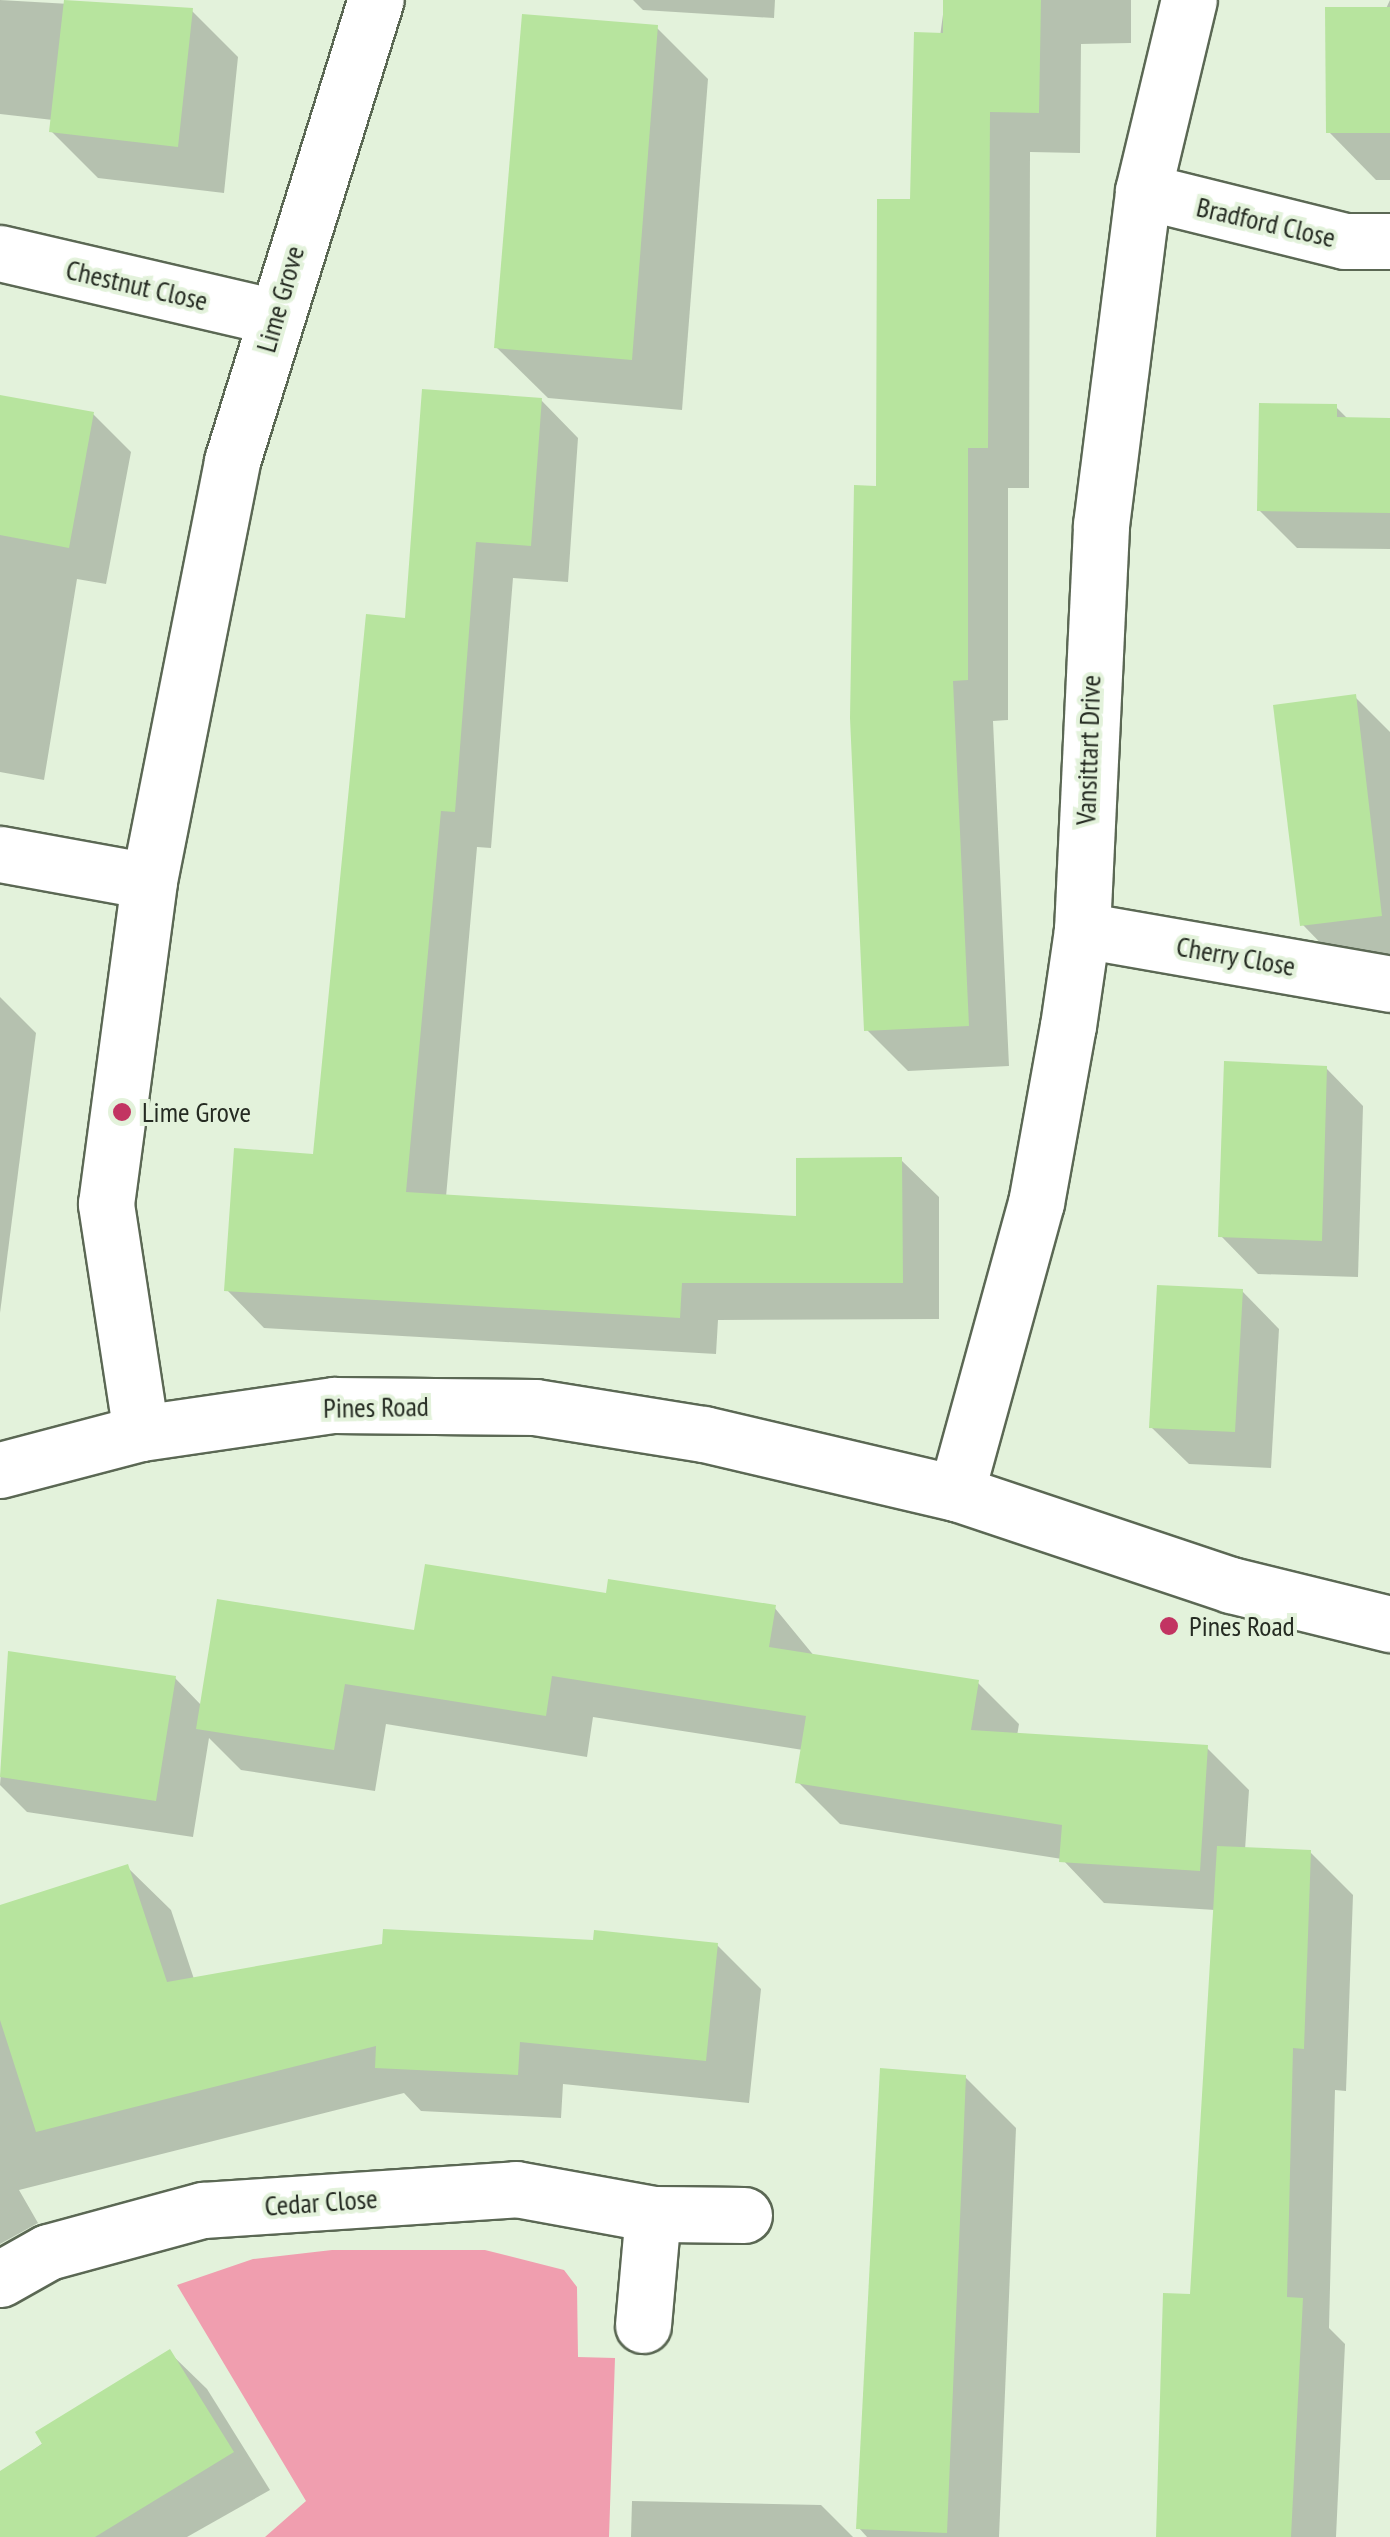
<!DOCTYPE html>
<style>
body{margin:0}
#map{position:relative;width:1390px;height:2537px;overflow:hidden;background:#e3f2db;font-family:"PT Sans Narrow",sans-serif}
div>[style]{position:absolute}
[style*='--x']{left:calc(var(--x)*1px);top:calc(var(--y)*1px);width:calc(var(--w)*1px);rotate:calc(var(--a)*1deg)}
.green>*{inset:0;background:#f09eaf}
.shadow>*{inset:0;background:#0003}
.building>*{inset:0;background:#b7e49e}
.roads{filter:drop-shadow(2px 0 #5b6854) drop-shadow(-2px 0 #5b6854) drop-shadow(0 2px #5b6854) drop-shadow(0 -2px #5b6854)}
.minor>*{height:55px;margin:-27.5px;padding:0 27.5px;transform-origin:27.5px;border-radius:27.5px;background:#fff}
.dots>*{width:28px;height:28px;translate:-50% -50%;box-sizing:border-box;border:5px solid #e3f2db;border-radius:50%}
span{translate:-50% -50%;white-space:nowrap;text-align:center;line-height:1.15;-webkit-text-stroke:8px #e3f2db;paint-order:stroke}
.street-label{font-size:28px;color:#252b22}
.poi-label{font-size:28px;color:#252b22}
.left{translate:0 -50%;text-align:left}
</style>
<div id="map">
<div class="green">
<i style="clip-path:polygon(332px 2250px,485px 2250px,564px 2270px,577px 2287px,578px 2357px,615px 2358px,609px 2537px,265px 2537px,306px 2501px,177px 2285px,253px 2259px)"></i>
</div>
<div class="shadow">
<i style="clip-path:polygon(0 0,192px 11px,238px 57px,224px 193px,98px 178px,51px 131px,53px 120px,0 114px)"></i>
<i style="clip-path:polygon(633px 0,775px 0,774px 18px,643px 10px)"></i>
<i style="clip-path:polygon(945px 0,1131px 0,1131px 43px,1081px 44px,1080px 153px,1030px 152px,1029px 488px,1008px 488px,1008px 720px,993px 721px,1009px 1066px,908px 1071px,867px 1030px,878px 488px)"></i>
<i style="clip-path:polygon(1390px 0,1390px 180px,1376px 180px,1329px 132px)"></i>
<i style="clip-path:polygon(657px 28px,708px 79px,682px 410px,548px 398px,496px 347px)"></i>
<i style="clip-path:polygon(541px 400px,578px 438px,568px 582px,513px 578px,491px 848px,477px 847px,446px 1197px,798px 1218px,901px 1160px,939px 1197px,939px 1319px,718px 1320px,716px 1354px,264px 1328px,227px 1290px,316px 1157px,407px 620px)"></i>
<i style="clip-path:polygon(1336px 407px,1349px 420px,1390px 420px,1390px 549px,1297px 548px,1259px 510px)"></i>
<i style="clip-path:polygon(93px 414px,131px 452px,106px 584px,77px 579px,44px 780px,0 772px,0 434px)"></i>
<i style="clip-path:polygon(1355px 697px,1390px 732px,1390px 956px,1340px 963px,1303px 925px)"></i>
<i style="clip-path:polygon(0 997px,36px 1033px,0 1313px)"></i>
<i style="clip-path:polygon(1326px 1068px,1363px 1106px,1358px 1277px,1258px 1274px,1221px 1236px)"></i>
<i style="clip-path:polygon(1242px 1291px,1279px 1329px,1271px 1468px,1189px 1464px,1151px 1427px)"></i>
<i style="clip-path:polygon(608px 1596px,774px 1607px,815px 1657px,977px 1682px,1019px 1724px,1017px 1736px,1207px 1748px,1249px 1790px,1245px 1850px,1310px 1852px,1353px 1895px,1346px 2091px,1335px 2090px,1329px 2328px,1345px 2344px,1336px 2537px,1158px 2537px,1193px 2297px,1215px 1910px,1104px 1903px,1062px 1859px,840px 1824px,798px 1782px,803px 1750px,593px 1717px,587px 1757px,386px 1724px,375px 1791px,241px 1770px,209px 1738px,193px 1837px,27px 1812px,0 1785px,10px 1653px,175px 1678px,202px 1706px,416px 1633px)"></i>
<i style="clip-path:polygon(127px 1867px,171px 1910px,194px 1979px,717px 1945px,761px 1989px,749px 2103px,563px 2084px,561px 2118px,421px 2111px,404px 2093px,19px 2190px,38px 2223px,0 2244px,0 1908px)"></i>
<i style="clip-path:polygon(965px 2077px,1016px 2128px,999px 2537px,867px 2537px,859px 2528px)"></i>
<i style="clip-path:polygon(169px 2352px,207px 2389px,270px 2490px,187px 2537px,0 2537px,0 2474px)"></i>
<i style="clip-path:polygon(632px 2501px,821px 2505px,853px 2537px,631px 2537px)"></i>
</div>
<div class="building">
<i style="clip-path:polygon(64px 0,193px 8px,178px 147px,49px 132px)"></i>
<i style="clip-path:polygon(943px 0,1041px 0,1039px 113px,990px 112px,988px 448px,968px 448px,968px 680px,953px 681px,969px 1026px,864px 1031px,850px 718px,854px 485px,876px 486px,877px 199px,910px 199px,914px 32px,943px 33px)"></i>
<i style="clip-path:polygon(1325px 7px,1390px 7px,1390px 133px,1326px 133px)"></i>
<i style="clip-path:polygon(522px 14px,658px 25px,632px 360px,494px 348px)"></i>
<i style="clip-path:polygon(422px 389px,542px 398px,531px 546px,476px 542px,455px 812px,441px 811px,406px 1192px,796px 1216px,796px 1158px,902px 1157px,903px 1283px,682px 1283px,680px 1318px,224px 1291px,234px 1148px,313px 1154px,366px 614px,405px 618px)"></i>
<i style="clip-path:polygon(0 395px,94px 412px,69px 548px,0 535px)"></i>
<i style="clip-path:polygon(1259px 403px,1337px 404px,1337px 417px,1390px 418px,1390px 513px,1257px 511px)"></i>
<i style="clip-path:polygon(1356px 694px,1382px 916px,1300px 926px,1273px 705px)"></i>
<i style="clip-path:polygon(1224px 1061px,1327px 1066px,1322px 1241px,1218px 1237px)"></i>
<i style="clip-path:polygon(1157px 1285px,1243px 1289px,1235px 1432px,1149px 1428px)"></i>
<i style="clip-path:polygon(425px 1564px,606px 1593px,608px 1579px,776px 1605px,769px 1647px,979px 1680px,971px 1730px,1208px 1745px,1200px 1871px,1059px 1862px,1062px 1825px,795px 1783px,806px 1716px,552px 1676px,546px 1716px,345px 1684px,334px 1750px,196px 1729px,217px 1599px,414px 1630px)"></i>
<i style="clip-path:polygon(8px 1651px,176px 1676px,156px 1801px,0 1777px)"></i>
<i style="clip-path:polygon(1217px 1846px,1311px 1850px,1304px 2049px,1293px 2048px,1287px 2297px,1303px 2298px,1291px 2537px,1156px 2537px,1163px 2293px,1190px 2294px)"></i>
<i style="clip-path:polygon(128px 1864px,167px 1982px,382px 1944px,383px 1929px,593px 1940px,594px 1930px,718px 1943px,706px 2061px,520px 2042px,518px 2075px,375px 2068px,376px 2046px,36px 2132px,0 2020px,0 1905px)"></i>
<i style="clip-path:polygon(880px 2068px,966px 2075px,947px 2533px,856px 2529px)"></i>
<i style="clip-path:polygon(170px 2349px,234px 2452px,95px 2537px,0 2537px,0 2471px,42px 2444px,35px 2432px)"></i>
</div>
<div class="roads">
<div class="minor">
<i style="--x:1143;--y:191;--w:208;--a:13.9"></i>
<i style="--x:1345;--y:241;--w:45;--a:0"></i>
<i style="--x:0;--y:253;--w:282;--a:13.1"></i>
<i style="--x:0;--y:854;--w:151;--a:10.3"></i>
<i style="--x:1082;--y:930;--w:313;--a:9.9"></i>
<i style="--x:141;--y:1433;--w:232;--a:-98.7"></i>
<i style="--x:106;--y:1204;--w:326;--a:-82.4"></i>
<i style="--x:149;--y:881;--w:428;--a:-78.8"></i>
<i style="--x:232;--y:461;--w:483;--a:-72.7"></i>
<i style="--x:0;--y:1470;--w:146;--a:-14.7"></i>
<i style="--x:141;--y:1433;--w:195;--a:-8.3"></i>
<i style="--x:334;--y:1405;--w:201;--a:0.6"></i>
<i style="--x:535;--y:1407;--w:171;--a:9.1"></i>
<i style="--x:704;--y:1434;--w:259;--a:13.2"></i>
<i style="--x:956;--y:1493;--w:290;--a:18.5"></i>
<i style="--x:1231;--y:1585;--w:164;--a:13.8"></i>
<i style="--x:956;--y:1493;--w:301;--a:-74.6"></i>
<i style="--x:1036;--y:1203;--w:180;--a:-79.8"></i>
<i style="--x:1068;--y:1026;--w:97;--a:-81.7"></i>
<i style="--x:1082;--y:930;--w:405;--a:-87.3"></i>
<i style="--x:1101;--y:525;--w:337;--a:-82.8"></i>
<i style="--x:1143;--y:191;--w:196;--a:-76.5"></i>
<i style="--x:0;--y:2279;--w:55;--a:-29.4"></i>
<i style="--x:48;--y:2252;--w:161;--a:-15.2"></i>
<i style="--x:203;--y:2210;--w:314;--a:-3.8"></i>
<i style="--x:516;--y:2189;--w:139;--a:10.3"></i>
<i style="--x:653;--y:2214;--w:91;--a:0.6"></i>
<i style="--x:643;--y:2325;--w:111;--a:-84.9"></i>
</div>
</div>
<div class="dots">
<i style="left:122px;top:1112px;background:#c23462"></i>
<i style="left:1169px;top:1626px;background:#c23462"></i>
</div>
<div class="street-label">
<span style="left:1266px;top:222px;rotate:13deg">Bradford Close</span>
<span style="left:137px;top:285px;rotate:13deg">Chestnut Close</span>
<span style="left:280px;top:299px;rotate:-74deg">Lime Grove</span>
<span style="left:1088px;top:750px;rotate:-88deg">Vansittart Drive</span>
<span style="left:1236px;top:956px;rotate:10deg">Cherry Close</span>
<span style="left:376px;top:1407px;rotate:-1deg">Pines Road</span>
<span style="left:321px;top:2202px;rotate:-4deg">Cedar Close</span>
</div>
<div class="poi-label">
<span class="left" style="left:142px;top:1112px">Lime Grove</span>
<span class="left" style="left:1189px;top:1626px">Pines Road</span>
</div>
</div>
